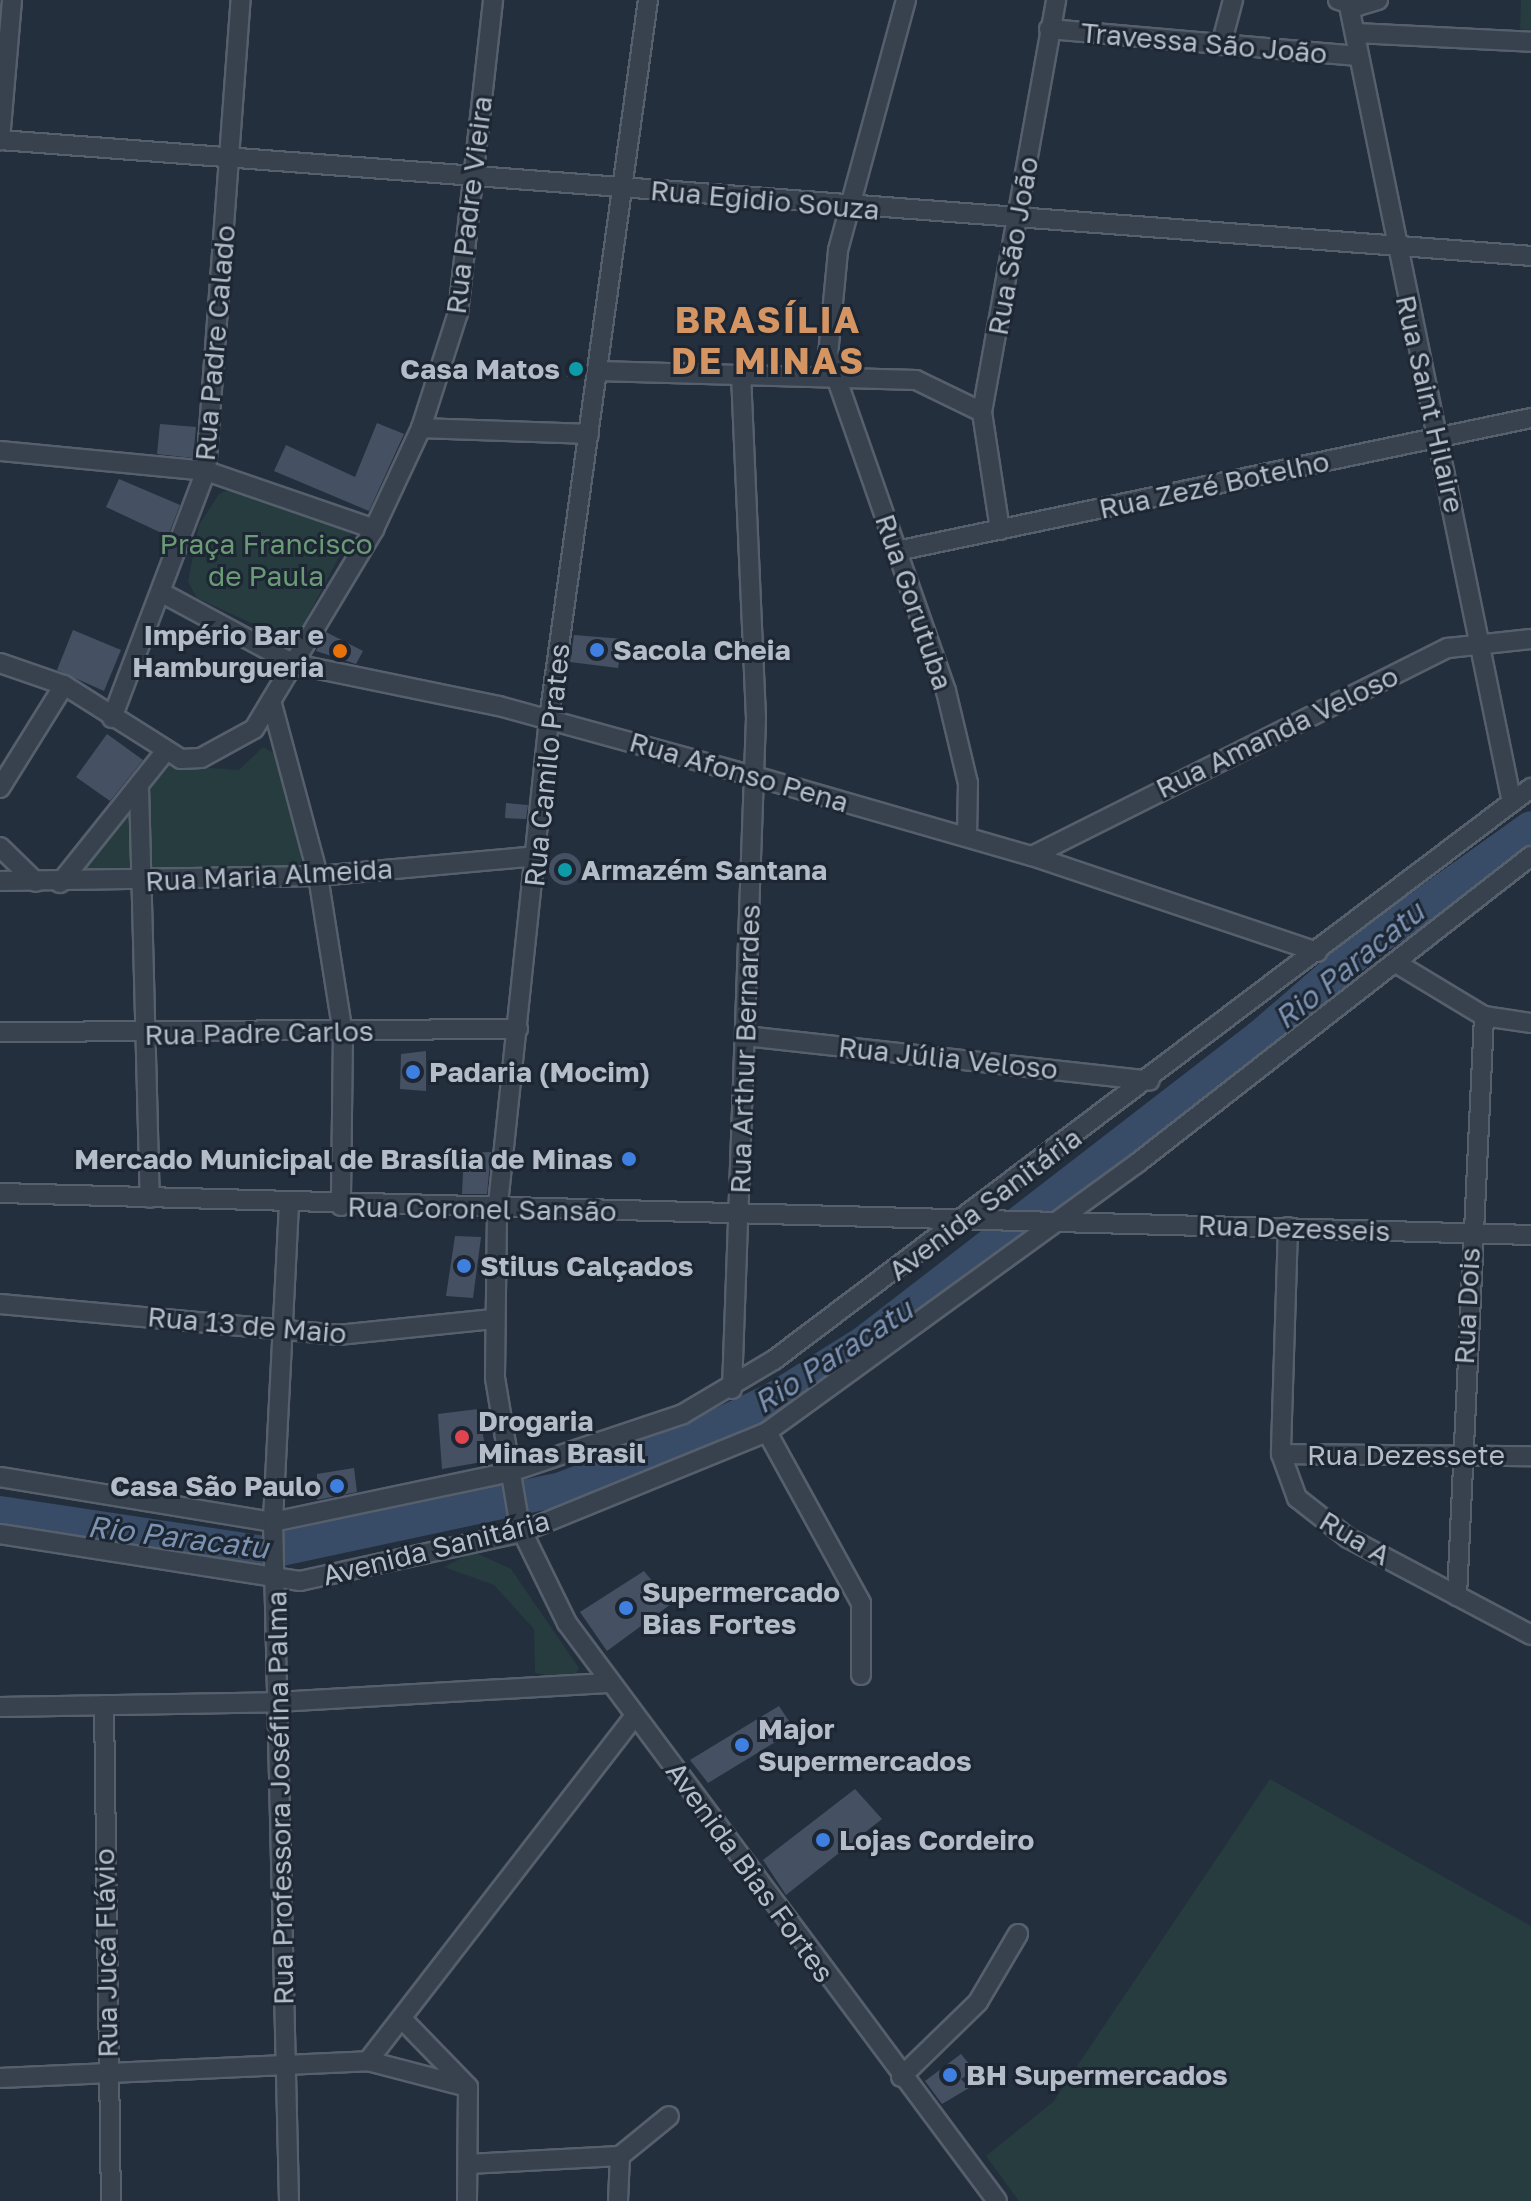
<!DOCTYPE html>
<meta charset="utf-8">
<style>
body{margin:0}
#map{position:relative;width:1531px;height:2201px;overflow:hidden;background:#242f3e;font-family:"Golos Text",sans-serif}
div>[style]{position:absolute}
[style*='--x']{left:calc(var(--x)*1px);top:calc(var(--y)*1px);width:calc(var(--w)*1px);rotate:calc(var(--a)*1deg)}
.green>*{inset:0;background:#263c3f}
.river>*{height:34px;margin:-17px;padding:0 17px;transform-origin:17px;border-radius:17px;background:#394c67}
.building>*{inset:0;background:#455162}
.round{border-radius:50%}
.roads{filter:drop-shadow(2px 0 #565f6c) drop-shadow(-2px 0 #565f6c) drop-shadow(0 2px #565f6c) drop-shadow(0 -2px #565f6c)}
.minor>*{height:18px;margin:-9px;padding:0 9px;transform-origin:9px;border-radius:9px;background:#38414e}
.dots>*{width:22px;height:22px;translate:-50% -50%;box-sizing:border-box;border:4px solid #1d2633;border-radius:50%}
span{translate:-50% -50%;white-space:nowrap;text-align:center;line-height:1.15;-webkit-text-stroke:6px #1d2633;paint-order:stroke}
.street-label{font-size:28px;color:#b4bcc9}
.poi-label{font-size:28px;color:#b4bcc9;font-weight:700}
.right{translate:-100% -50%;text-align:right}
.left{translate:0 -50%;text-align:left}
.park-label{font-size:28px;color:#6b9a76}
.water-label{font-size:30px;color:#7c92b1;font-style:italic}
.district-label{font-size:36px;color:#d59563;font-weight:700;letter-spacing:2px}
</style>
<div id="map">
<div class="green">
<i style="clip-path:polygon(1521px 0,1531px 0,1531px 30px,1520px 29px)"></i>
<i style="clip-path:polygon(233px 488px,354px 528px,294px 643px,197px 598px,188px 582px,199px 525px,219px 494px)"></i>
<i style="clip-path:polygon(263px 747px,277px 755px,306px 847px,298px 869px,149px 867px,147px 795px,165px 765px,239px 770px)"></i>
<i style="clip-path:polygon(134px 802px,140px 874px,75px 876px)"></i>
<i style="clip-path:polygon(474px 1552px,511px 1569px,579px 1668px,573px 1679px,535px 1673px,534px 1629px,494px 1585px,444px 1567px)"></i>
<i style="clip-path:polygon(1270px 1779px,1531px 1926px,1531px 2201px,1019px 2201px,986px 2156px,1053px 2102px)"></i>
</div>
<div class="river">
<i style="--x:0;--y:1513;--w:266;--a:8.6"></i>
<i style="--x:263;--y:1553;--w:305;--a:-12.1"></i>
<i style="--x:561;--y:1489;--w:134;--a:-21"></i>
<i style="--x:686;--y:1441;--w:100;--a:-25.5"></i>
<i style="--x:776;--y:1398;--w:104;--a:-32"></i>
<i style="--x:864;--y:1343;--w:500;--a:-37.69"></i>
<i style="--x:1260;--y:1037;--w:136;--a:-40.8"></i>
<i style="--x:1363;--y:948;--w:206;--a:-35.5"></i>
</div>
<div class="building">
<i style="clip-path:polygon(585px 362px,584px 376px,567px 377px,568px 363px)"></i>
<i style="clip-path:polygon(377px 423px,404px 434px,369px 511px,274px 471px,286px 445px,355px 477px)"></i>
<i style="clip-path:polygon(160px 424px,196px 427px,193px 458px,157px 454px)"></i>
<i style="clip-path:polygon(119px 479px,180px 505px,168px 536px,106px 507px)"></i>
<i style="clip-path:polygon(73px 630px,121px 650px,104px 691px,57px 670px)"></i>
<i style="clip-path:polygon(326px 632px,363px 651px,356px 664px,316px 651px)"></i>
<i style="clip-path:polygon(574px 635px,623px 639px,618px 668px,570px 662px)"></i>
<i style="clip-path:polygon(107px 734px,143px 760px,110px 801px,76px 777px)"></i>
<i style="clip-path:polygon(506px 803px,528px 805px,526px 819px,505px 818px)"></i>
<i class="round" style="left:549px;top:853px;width:32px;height:32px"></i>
<i style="clip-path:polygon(426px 1051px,426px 1091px,400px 1089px,401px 1054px)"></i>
<i style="clip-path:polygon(491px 1152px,487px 1194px,462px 1194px,464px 1153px)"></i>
<i style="clip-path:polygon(455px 1236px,481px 1237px,473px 1298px,446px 1296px)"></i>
<i style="clip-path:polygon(478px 1409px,488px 1461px,442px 1469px,438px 1414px)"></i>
<i style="clip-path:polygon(354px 1468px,357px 1492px,317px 1500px,317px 1474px)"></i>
<i style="clip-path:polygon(644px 1571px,671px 1604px,607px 1651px,580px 1612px)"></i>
<i style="clip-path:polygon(779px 1706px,795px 1730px,708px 1783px,690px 1760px)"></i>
<i style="clip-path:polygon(855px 1789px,882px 1819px,786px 1895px,763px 1860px)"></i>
<i style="clip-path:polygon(961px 2054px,975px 2071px,961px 2079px,969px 2088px,942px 2104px,925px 2081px)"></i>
</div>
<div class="roads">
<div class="minor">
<i style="--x:12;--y:0;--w:141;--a:94.9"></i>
<i style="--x:0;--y:140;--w:1535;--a:4.33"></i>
<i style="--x:648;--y:0;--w:726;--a:97.84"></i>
<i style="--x:549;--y:719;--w:496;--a:96"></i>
<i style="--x:497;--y:1212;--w:166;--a:90.7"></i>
<i style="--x:495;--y:1378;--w:151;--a:80.5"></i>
<i style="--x:520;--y:1527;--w:107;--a:63.9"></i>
<i style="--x:567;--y:1623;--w:720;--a:53.35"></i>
<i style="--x:906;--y:0;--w:260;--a:105.2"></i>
<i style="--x:838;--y:251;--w:103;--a:95.5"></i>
<i style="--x:828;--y:354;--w:357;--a:70.7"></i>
<i style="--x:946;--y:691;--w:95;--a:76.6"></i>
<i style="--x:968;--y:783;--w:53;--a:91.1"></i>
<i style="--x:1338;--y:0;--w:21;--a:17"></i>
<i style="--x:1358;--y:6;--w:21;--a:-17"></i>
<i style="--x:1349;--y:6;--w:813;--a:78.44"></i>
<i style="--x:1049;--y:29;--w:310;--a:5"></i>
<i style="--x:1356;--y:33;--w:175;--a:2.9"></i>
<i style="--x:1221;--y:45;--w:47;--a:-75.1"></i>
<i style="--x:598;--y:371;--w:318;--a:1.6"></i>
<i style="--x:916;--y:380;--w:73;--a:25.9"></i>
<i style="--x:421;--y:428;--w:168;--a:2"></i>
<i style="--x:0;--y:451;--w:207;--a:5.5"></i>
<i style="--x:206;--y:471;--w:178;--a:19"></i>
<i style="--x:1000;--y:530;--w:119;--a:-98.7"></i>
<i style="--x:982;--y:412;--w:419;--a:-79.8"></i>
<i style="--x:897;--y:551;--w:648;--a:-11.85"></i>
<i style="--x:164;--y:594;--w:148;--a:28.3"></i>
<i style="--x:294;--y:664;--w:209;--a:11.6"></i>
<i style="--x:499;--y:706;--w:264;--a:15.4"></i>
<i style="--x:754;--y:776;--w:289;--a:16.1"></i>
<i style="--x:1032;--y:856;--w:301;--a:18.6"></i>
<i style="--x:0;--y:663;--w:68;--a:19"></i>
<i style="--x:64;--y:685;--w:138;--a:32.3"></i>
<i style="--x:181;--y:759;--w:20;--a:-3"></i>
<i style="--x:201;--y:758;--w:60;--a:-28.7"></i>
<i style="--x:254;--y:729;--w:233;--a:-59"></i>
<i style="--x:374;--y:529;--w:111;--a:-65"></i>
<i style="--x:421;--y:428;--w:121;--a:-72.2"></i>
<i style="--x:458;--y:313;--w:315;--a:-83.6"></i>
<i style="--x:272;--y:704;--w:178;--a:75"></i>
<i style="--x:318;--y:876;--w:159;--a:81"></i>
<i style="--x:343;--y:1033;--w:173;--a:90.7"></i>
<i style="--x:112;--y:718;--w:264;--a:-69.2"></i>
<i style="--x:206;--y:471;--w:472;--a:-85.8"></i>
<i style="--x:139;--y:787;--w:411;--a:88.5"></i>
<i style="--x:0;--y:788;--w:121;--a:-58.1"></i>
<i style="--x:0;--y:847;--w:50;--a:44.2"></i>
<i style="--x:1032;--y:856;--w:465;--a:-26.6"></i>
<i style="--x:1448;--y:648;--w:83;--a:-6.2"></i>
<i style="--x:0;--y:881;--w:318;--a:-0.9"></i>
<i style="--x:318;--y:876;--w:220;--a:-5.2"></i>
<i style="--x:60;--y:883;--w:166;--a:-51.3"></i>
<i style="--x:1396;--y:963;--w:103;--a:31.1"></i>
<i style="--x:1484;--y:1016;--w:48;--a:8.5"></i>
<i style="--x:0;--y:1032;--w:518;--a:-0.33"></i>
<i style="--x:745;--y:1036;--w:407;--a:6.3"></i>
<i style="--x:0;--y:1193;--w:1532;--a:1.57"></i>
<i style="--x:289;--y:1204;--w:318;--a:92.9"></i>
<i style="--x:273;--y:1522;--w:679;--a:88.65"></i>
<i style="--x:1288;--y:1227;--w:227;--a:91.8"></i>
<i style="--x:1281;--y:1454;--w:47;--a:70"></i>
<i style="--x:1297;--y:1498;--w:65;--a:38.1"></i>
<i style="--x:1348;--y:1538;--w:207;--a:27.9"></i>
<i style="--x:0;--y:1304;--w:339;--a:5.2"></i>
<i style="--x:338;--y:1335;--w:156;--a:-5.9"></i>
<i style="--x:732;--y:1389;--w:671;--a:-87.95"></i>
<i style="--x:756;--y:718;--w:344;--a:-92.5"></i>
<i style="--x:767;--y:1432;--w:195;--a:61.2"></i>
<i style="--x:861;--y:1603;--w:72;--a:90"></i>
<i style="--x:1281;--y:1454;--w:250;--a:0.5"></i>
<i style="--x:0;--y:1477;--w:277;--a:9.4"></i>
<i style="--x:273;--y:1522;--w:242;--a:-11.9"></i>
<i style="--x:510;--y:1472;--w:182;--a:-18.5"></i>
<i style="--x:683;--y:1414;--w:106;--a:-30.7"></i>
<i style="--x:774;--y:1360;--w:949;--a:-37.08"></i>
<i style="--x:0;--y:1534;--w:304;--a:8.9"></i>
<i style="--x:300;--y:1581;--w:227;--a:-12.4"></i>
<i style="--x:522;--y:1532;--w:265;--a:-22.2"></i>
<i style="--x:767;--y:1432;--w:456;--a:-36"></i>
<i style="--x:1136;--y:1164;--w:501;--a:-37.95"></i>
<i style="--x:1457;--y:1596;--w:581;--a:-87.33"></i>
<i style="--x:104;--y:1705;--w:496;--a:89.2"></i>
<i style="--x:0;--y:1707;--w:277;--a:-1"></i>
<i style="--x:277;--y:1702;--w:331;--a:-3.3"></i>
<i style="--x:404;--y:2021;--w:92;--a:45.9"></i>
<i style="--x:468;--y:2087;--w:114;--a:90.5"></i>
<i style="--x:368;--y:2061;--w:436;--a:-52.3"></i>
<i style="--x:901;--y:2077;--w:107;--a:-44.2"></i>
<i style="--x:978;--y:2002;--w:79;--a:-59.5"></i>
<i style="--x:0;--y:2078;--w:368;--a:-2.6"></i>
<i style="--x:368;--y:2061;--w:103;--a:14.6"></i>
<i style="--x:620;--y:2156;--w:63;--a:-39.2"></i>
<i style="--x:468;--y:2164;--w:152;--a:-3"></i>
<i style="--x:618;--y:2201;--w:45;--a:-87.5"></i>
</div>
</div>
<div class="dots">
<i style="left:576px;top:369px;background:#0f9aa8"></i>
<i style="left:597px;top:650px;background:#3f7fe0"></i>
<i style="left:340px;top:651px;background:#e8710a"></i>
<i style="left:565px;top:870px;background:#0f9aa8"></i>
<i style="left:413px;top:1072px;background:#3f7fe0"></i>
<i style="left:629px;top:1159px;background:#3f7fe0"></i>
<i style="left:464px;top:1266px;background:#3f7fe0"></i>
<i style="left:462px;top:1437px;background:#e0444e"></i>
<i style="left:337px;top:1486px;background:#3f7fe0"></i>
<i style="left:626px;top:1608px;background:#3f7fe0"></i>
<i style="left:742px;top:1745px;background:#3f7fe0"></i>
<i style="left:823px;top:1840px;background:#3f7fe0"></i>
<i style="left:950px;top:2075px;background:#3f7fe0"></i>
</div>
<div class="street-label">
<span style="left:1204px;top:43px;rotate:5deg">Travessa São João</span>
<span style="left:765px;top:200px;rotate:5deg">Rua Egidio Souza</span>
<span style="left:469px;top:205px;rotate:-83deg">Rua Padre Vieira</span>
<span style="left:1013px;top:246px;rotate:-80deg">Rua São João</span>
<span style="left:215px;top:343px;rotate:-85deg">Rua Padre Calado</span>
<span style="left:1430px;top:404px;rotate:77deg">Rua Saint Hilaire</span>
<span style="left:1214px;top:485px;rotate:-12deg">Rua Zezé Botelho</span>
<span style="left:914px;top:602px;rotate:71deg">Rua Gorutuba</span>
<span style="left:1277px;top:732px;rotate:-26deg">Rua Amanda Veloso</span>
<span style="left:547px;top:765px;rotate:-84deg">Rua Camilo Prates</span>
<span style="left:739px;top:772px;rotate:16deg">Rua Afonso Pena</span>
<span style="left:269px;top:875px;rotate:-3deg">Rua Maria Almeida</span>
<span style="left:259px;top:1033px;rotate:-1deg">Rua Padre Carlos</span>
<span style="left:745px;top:1049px;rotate:-88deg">Rua Arthur Bernardes</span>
<span style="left:948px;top:1058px;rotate:6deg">Rua Júlia Veloso</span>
<span style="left:985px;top:1204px;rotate:-37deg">Avenida Sanitária</span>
<span style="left:482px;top:1209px;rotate:1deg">Rua Coronel Sansão</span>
<span style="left:1294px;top:1228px;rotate:2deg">Rua Dezesseis</span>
<span style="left:1467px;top:1306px;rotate:-87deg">Rua Dois</span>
<span style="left:247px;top:1325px;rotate:5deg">Rua 13 de Maio</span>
<span style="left:1406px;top:1455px">Rua Dezessete</span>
<span style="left:1355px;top:1538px;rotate:31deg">Rua A</span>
<span style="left:436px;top:1548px;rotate:-14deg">Avenida Sanitária</span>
<span style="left:280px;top:1798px;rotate:-91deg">Rua Professora Joséfina Palma</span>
<span style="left:750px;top:1872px;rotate:54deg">Avenida Bias Fortes</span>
<span style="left:106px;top:1953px;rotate:-91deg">Rua Jucá Flávio</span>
</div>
<div class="poi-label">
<span class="right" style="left:560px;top:369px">Casa Matos</span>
<span class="right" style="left:324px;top:651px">Império Bar e<br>Hamburgueria</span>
<span class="left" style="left:613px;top:650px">Sacola Cheia</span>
<span class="left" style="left:581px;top:870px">Armazém Santana</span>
<span class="left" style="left:429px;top:1072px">Padaria (Mocim)</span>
<span class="right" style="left:613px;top:1159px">Mercado Municipal de Brasília de Minas</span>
<span class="left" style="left:480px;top:1266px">Stilus Calçados</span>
<span class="left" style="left:478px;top:1437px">Drogaria<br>Minas Brasil</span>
<span class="right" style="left:321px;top:1486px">Casa São Paulo</span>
<span class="left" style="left:642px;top:1608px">Supermercado<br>Bias Fortes</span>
<span class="left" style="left:758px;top:1745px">Major<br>Supermercados</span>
<span class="left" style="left:839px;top:1840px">Lojas Cordeiro</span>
<span class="left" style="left:966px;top:2075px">BH Supermercados</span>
</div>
<div class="park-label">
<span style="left:266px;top:560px">Praça Francisco<br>de Paula</span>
</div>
<div class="water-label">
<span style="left:1349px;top:965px;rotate:-39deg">Rio Paracatu</span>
<span style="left:833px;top:1356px;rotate:-33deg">Rio Paracatu</span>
<span style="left:178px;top:1537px;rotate:7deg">Rio Paracatu</span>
</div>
<div class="district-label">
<span style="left:768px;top:340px">BRASÍLIA<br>DE MINAS</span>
</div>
</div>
